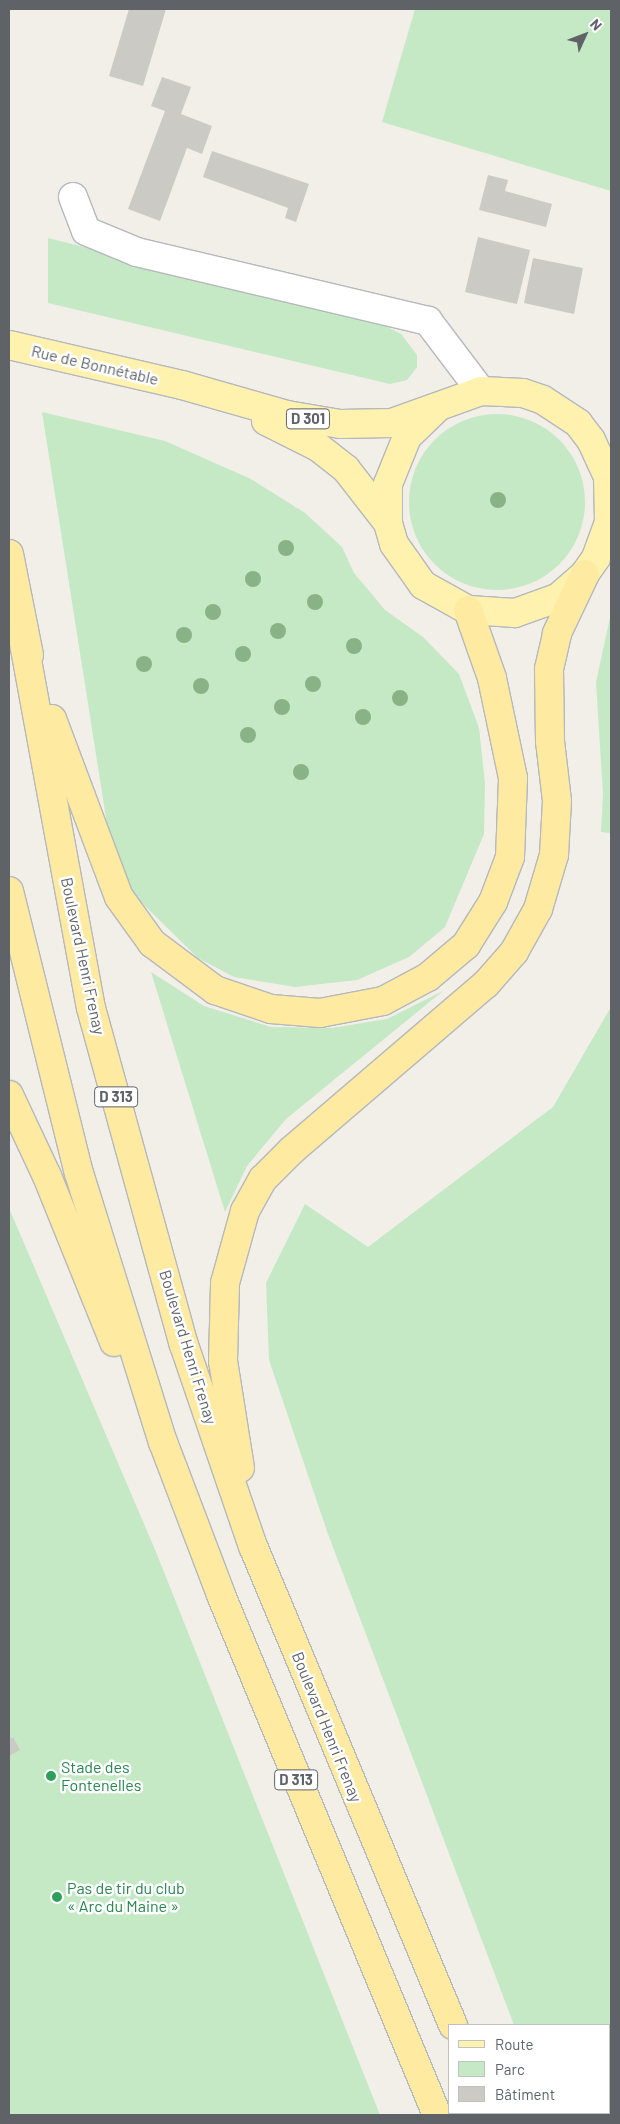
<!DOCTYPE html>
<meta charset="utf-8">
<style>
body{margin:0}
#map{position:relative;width:620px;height:2124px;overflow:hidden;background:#f1efe8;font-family:Barlow,sans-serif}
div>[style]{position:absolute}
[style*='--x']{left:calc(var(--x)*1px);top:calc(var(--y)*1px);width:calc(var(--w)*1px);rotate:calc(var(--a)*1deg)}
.green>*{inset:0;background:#c5e8c5}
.round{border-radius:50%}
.building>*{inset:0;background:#cccac5}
.roads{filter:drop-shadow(1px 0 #b5b8bc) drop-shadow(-1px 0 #b5b8bc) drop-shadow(0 1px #b5b8bc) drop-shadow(0 -1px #b5b8bc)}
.minor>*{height:28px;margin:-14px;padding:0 14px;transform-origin:14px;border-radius:14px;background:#fff}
.primary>*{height:28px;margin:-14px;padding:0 14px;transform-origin:14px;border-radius:14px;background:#fff2af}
.trunk>*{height:28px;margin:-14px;padding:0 14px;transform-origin:14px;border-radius:14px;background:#feeaa1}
.trees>*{width:16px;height:16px;margin:-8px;border-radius:50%;background:#89b387}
.dots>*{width:14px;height:14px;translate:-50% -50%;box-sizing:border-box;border:2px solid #fff;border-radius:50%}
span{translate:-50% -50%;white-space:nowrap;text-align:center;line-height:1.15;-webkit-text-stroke:5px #fff;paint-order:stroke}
.shield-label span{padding:1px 4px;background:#fff;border:1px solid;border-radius:4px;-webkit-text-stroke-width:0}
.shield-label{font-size:15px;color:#5f6368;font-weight:700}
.street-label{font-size:16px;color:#5f6368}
.leisure-label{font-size:16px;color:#27864d}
.left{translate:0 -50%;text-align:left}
.frame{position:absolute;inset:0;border:10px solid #5f6368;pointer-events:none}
.legend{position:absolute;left:448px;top:2024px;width:162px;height:90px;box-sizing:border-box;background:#fff;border:1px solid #bfc1c3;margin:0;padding:6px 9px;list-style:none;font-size:15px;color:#5f6368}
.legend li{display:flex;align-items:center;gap:10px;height:25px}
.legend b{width:25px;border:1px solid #bfc1c3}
.north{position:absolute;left:560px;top:10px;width:50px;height:50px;-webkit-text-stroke:4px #fff;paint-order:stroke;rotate:47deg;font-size:14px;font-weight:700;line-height:20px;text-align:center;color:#5f6368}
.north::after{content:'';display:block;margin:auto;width:18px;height:22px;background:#5f6368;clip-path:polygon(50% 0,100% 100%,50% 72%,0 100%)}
</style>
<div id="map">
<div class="green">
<i style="clip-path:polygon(415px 9px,611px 9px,611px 191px,382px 122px)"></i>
<i style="clip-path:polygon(48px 238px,370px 318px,401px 334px,417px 355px,417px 367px,407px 380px,390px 384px,48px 303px)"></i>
<i style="clip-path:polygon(42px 412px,165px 441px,251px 479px,305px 513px,342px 547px,354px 573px,385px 610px,423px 637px,459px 674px,479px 728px,485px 784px,484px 834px,445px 927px,409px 957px,357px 980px,295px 987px,234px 977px,198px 958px,132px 893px,107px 824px)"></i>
<i class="round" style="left:409px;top:414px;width:176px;height:176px"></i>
<i style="clip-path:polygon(611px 613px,611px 833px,601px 832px,603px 794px,596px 682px)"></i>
<i style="clip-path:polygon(151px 972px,204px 1006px,271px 1027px,332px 1028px,387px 1019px,443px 991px,286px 1119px,247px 1166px,225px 1212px)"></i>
<i style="clip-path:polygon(611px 1007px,611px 2115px,548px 2115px,609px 2113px,609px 2025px,514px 2025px,328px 1534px,269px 1360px,266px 1283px,305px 1204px,368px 1247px,553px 1107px)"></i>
<i style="clip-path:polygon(9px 1208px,156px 1552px,380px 2115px,9px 2115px)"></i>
</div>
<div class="building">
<i style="clip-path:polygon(129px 9px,166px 9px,143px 86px,109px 76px)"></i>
<i style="clip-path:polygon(162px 77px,191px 87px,181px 114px,212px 126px,202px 154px,187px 148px,160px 221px,128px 209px,165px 111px,151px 106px)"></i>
<i style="clip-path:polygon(212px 151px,309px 184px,296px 222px,285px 218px,288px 208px,203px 177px)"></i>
<i style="clip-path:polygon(488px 175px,508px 180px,505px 191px,552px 204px,546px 227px,479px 210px)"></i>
<i style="clip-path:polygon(478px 237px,530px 250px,517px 304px,465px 292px)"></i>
<i style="clip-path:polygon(533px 258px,583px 268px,574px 314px,524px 303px)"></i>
<i style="clip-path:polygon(13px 1737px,20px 1750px,9px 1756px,9px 1740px)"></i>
</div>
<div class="roads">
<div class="minor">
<i style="--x:73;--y:197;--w:36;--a:69"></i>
<i style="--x:86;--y:231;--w:55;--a:22.4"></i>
<i style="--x:137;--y:252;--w:299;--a:13.3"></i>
<i style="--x:428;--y:321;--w:88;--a:52.9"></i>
</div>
<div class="primary">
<i style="--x:9;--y:345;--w:178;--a:13"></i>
<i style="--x:182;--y:385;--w:109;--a:15.9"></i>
<i style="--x:287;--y:415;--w:54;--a:9.6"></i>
<i style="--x:340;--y:424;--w:52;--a:-1.1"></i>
<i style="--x:392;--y:423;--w:95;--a:-19.8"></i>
<i style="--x:481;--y:391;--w:42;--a:2.7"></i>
<i style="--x:523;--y:393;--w:21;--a:19"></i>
<i style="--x:543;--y:400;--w:42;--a:33.3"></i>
<i style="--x:578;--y:423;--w:21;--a:53"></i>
<i style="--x:591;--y:440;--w:41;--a:65.3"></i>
<i style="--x:608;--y:477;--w:45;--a:88.7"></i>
<i style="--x:609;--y:522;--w:38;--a:110"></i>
<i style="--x:596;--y:558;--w:19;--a:125"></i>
<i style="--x:585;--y:574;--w:37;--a:139"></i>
<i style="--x:557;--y:598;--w:45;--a:160.3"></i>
<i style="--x:515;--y:613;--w:47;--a:-176.3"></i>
<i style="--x:468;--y:610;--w:51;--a:-150.9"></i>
<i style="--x:423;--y:585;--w:50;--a:-125.3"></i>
<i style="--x:394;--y:544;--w:22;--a:-106"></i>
<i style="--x:388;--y:523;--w:39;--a:-90"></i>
<i style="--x:388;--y:484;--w:51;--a:-68"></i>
<i style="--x:407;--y:437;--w:40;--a:-44"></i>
<i style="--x:266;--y:421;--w:58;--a:26.6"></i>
<i style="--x:318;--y:447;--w:36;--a:38"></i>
<i style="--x:346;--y:469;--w:68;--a:52.1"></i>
</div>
<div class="trunk">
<i style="--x:9;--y:554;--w:103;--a:78.8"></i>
<i style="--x:23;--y:638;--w:376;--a:79.6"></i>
<i style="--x:91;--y:1008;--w:350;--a:74.6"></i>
<i style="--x:184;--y:1345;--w:213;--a:71.1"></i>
<i style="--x:253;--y:1546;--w:519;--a:67.34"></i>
<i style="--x:52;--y:719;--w:190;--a:69.4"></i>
<i style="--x:119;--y:897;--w:57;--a:54.3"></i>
<i style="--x:152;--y:943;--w:79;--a:36.7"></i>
<i style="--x:215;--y:990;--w:59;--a:18.7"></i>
<i style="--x:271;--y:1009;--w:49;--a:4.7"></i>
<i style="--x:320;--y:1013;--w:64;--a:-10.8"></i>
<i style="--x:383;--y:1001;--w:51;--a:-28.1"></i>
<i style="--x:428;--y:977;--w:50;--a:-40.1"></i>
<i style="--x:466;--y:945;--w:51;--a:-57.9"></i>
<i style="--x:493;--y:902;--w:48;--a:-69.3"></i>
<i style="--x:510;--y:857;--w:79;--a:-87.8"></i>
<i style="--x:513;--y:778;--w:102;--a:-101.9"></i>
<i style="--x:492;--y:678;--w:72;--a:-109.4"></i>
<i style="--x:9;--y:891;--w:291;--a:76.1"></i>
<i style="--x:79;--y:1173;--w:282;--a:72.7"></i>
<i style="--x:163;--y:1442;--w:164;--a:69.2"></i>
<i style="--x:221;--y:1595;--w:563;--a:67.44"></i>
<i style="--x:9;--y:1095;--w:89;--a:64.9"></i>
<i style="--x:47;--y:1176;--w:179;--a:68"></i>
<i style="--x:240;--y:1468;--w:108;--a:-99"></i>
<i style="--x:223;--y:1361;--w:78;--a:-88.5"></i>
<i style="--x:225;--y:1283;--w:75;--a:-74.5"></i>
<i style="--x:245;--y:1211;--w:37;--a:-61"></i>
<i style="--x:263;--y:1179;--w:41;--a:-45"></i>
<i style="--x:292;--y:1150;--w:255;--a:-40.6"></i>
<i style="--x:486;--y:984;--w:43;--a:-48.8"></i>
<i style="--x:514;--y:952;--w:49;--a:-60.8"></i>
<i style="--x:538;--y:909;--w:56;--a:-73.5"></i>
<i style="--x:554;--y:855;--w:54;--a:-86.8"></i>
<i style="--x:557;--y:801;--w:60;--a:-96.7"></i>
<i style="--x:550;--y:741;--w:72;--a:-90.8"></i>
<i style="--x:549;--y:669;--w:37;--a:-77"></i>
<i style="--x:557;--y:633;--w:65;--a:-64.6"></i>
<i style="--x:493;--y:2113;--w:2;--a:63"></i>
</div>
</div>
<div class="trees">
<i style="left:498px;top:500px"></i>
<i style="left:286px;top:548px"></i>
<i style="left:253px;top:579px"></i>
<i style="left:315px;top:602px"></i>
<i style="left:213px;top:612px"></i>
<i style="left:278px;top:631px"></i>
<i style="left:184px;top:635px"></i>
<i style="left:354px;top:646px"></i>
<i style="left:243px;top:654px"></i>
<i style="left:144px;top:664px"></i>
<i style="left:313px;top:684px"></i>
<i style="left:201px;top:686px"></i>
<i style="left:400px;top:698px"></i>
<i style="left:282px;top:707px"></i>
<i style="left:363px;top:717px"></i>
<i style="left:248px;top:735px"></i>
<i style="left:301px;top:772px"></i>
</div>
<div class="dots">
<i style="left:51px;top:1776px;background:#2e9e5b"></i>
<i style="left:57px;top:1897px;background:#2e9e5b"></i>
</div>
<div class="shield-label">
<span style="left:308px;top:419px">D 301</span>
<span style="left:116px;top:1097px">D 313</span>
<span style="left:296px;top:1780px">D 313</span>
</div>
<div class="street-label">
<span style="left:95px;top:365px;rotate:13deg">Rue de Bonnétable</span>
<span style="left:83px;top:956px;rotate:78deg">Boulevard Henri Frenay</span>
<span style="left:188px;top:1347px;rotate:73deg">Boulevard Henri Frenay</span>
<span style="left:327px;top:1727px;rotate:68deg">Boulevard Henri Frenay</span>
</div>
<div class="leisure-label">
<span class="left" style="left:61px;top:1776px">Stade des<br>Fontenelles</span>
<span class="left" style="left:67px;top:1897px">Pas de tir du club<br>« Arc du Maine »</span>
</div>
<div class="frame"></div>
<ul class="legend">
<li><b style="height:6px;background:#fff2af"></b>Route</li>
<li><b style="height:14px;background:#c5e8c5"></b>Parc</li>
<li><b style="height:14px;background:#cccac5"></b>Bâtiment</li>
</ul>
<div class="north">N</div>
</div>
